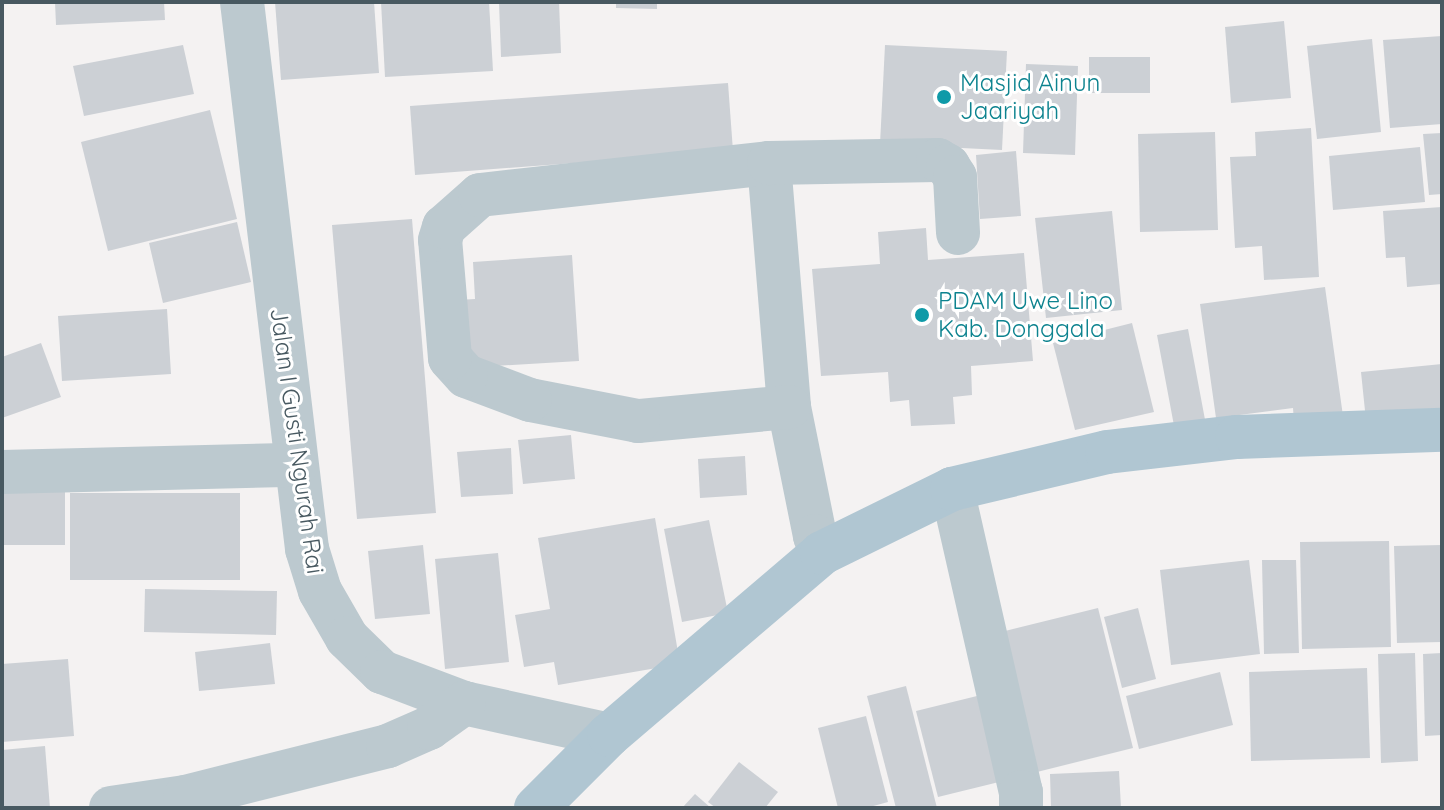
<!DOCTYPE html>
<style>
body{margin:0}
#map{position:relative;width:1444px;height:810px;overflow:hidden;background:#f4f2f2;font-family:Quicksand,sans-serif}
div>[style]{position:absolute}
[style*='--x']{left:calc(var(--x)*1px);top:calc(var(--y)*1px);width:calc(var(--w)*1px);rotate:calc(var(--a)*1deg)}
.building>*{inset:0;background:#ccd0d5}
.minor>*{height:44px;margin:-22px;padding:0 22px;transform-origin:22px;border-radius:22px;background:#bcc9cf}
.major>*{height:44px;margin:-22px;padding:0 22px;transform-origin:22px;border-radius:22px;background:#b0c6d2}
.dots>*{width:22px;height:22px;translate:-50% -50%;box-sizing:border-box;border:4px solid #fff;border-radius:50%}
span{translate:-50% -50%;white-space:nowrap;text-align:center;line-height:1.15;-webkit-text-stroke:6px #fff;paint-order:stroke}
.culture-label{font-size:24px;color:#0d838f}
.left{translate:0 -50%;text-align:left}
.street-label{font-size:24px;color:#485961}
.frame{position:absolute;inset:0;border:4px solid #485961;pointer-events:none}
</style>
<div id="map">
<div class="building">
<i style="clip-path:polygon(55px 2px,164px 2px,165px 20px,56px 25px)"></i>
<i style="clip-path:polygon(275px 2px,374px 2px,379px 73px,281px 80px)"></i>
<i style="clip-path:polygon(381px 2px,489px 2px,493px 71px,385px 77px)"></i>
<i style="clip-path:polygon(499px 2px,559px 2px,561px 53px,501px 57px)"></i>
<i style="clip-path:polygon(616px 2px,657px 2px,657px 9px,616px 8px)"></i>
<i style="clip-path:polygon(1284px 21px,1291px 98px,1231px 103px,1225px 27px)"></i>
<i style="clip-path:polygon(1442px 36px,1442px 124px,1390px 128px,1383px 40px)"></i>
<i style="clip-path:polygon(1372px 39px,1381px 132px,1317px 139px,1307px 46px)"></i>
<i style="clip-path:polygon(183px 45px,194px 94px,84px 116px,73px 66px)"></i>
<i style="clip-path:polygon(885px 45px,1007px 51px,1002px 150px,880px 144px)"></i>
<i style="clip-path:polygon(1089px 57px,1150px 57px,1150px 93px,1089px 93px)"></i>
<i style="clip-path:polygon(1026px 64px,1078px 66px,1075px 155px,1023px 153px)"></i>
<i style="clip-path:polygon(728px 83px,733px 151px,415px 175px,410px 106px)"></i>
<i style="clip-path:polygon(210px 110px,237px 219px,108px 251px,81px 142px)"></i>
<i style="clip-path:polygon(1311px 128px,1319px 277px,1264px 280px,1262px 246px,1235px 248px,1230px 157px,1256px 156px,1255px 132px)"></i>
<i style="clip-path:polygon(1215px 132px,1218px 230px,1140px 232px,1138px 134px)"></i>
<i style="clip-path:polygon(1442px 133px,1442px 194px,1429px 195px,1423px 134px)"></i>
<i style="clip-path:polygon(1420px 147px,1425px 202px,1333px 210px,1329px 156px)"></i>
<i style="clip-path:polygon(1016px 151px,1021px 216px,980px 219px,976px 155px)"></i>
<i style="clip-path:polygon(1442px 207px,1442px 284px,1407px 287px,1405px 257px,1386px 258px,1383px 211px)"></i>
<i style="clip-path:polygon(1112px 211px,1122px 310px,1046px 318px,1035px 218px)"></i>
<i style="clip-path:polygon(412px 219px,436px 513px,357px 519px,332px 225px)"></i>
<i style="clip-path:polygon(237px 222px,251px 282px,163px 303px,149px 243px)"></i>
<i style="clip-path:polygon(926px 228px,928px 260px,1024px 253px,1033px 361px,971px 366px,972px 395px,953px 397px,955px 424px,911px 426px,909px 400px,890px 402px,888px 372px,821px 376px,812px 269px,880px 264px,878px 232px)"></i>
<i style="clip-path:polygon(572px 255px,579px 361px,478px 367px,462px 358px,458px 300px,475px 299px,473px 262px)"></i>
<i style="clip-path:polygon(1325px 287px,1343px 416px,1294px 422px,1293px 408px,1216px 418px,1200px 304px)"></i>
<i style="clip-path:polygon(167px 309px,171px 374px,62px 381px,58px 316px)"></i>
<i style="clip-path:polygon(1132px 323px,1154px 412px,1075px 430px,1053px 343px)"></i>
<i style="clip-path:polygon(1188px 329px,1206px 425px,1175px 431px,1157px 335px)"></i>
<i style="clip-path:polygon(41px 343px,61px 397px,2px 418px,2px 357px)"></i>
<i style="clip-path:polygon(1442px 364px,1442px 422px,1367px 430px,1361px 372px)"></i>
<i style="clip-path:polygon(571px 435px,575px 479px,523px 484px,518px 440px)"></i>
<i style="clip-path:polygon(511px 448px,513px 494px,461px 497px,457px 452px)"></i>
<i style="clip-path:polygon(745px 456px,747px 495px,700px 498px,698px 459px)"></i>
<i style="clip-path:polygon(2px 488px,65px 488px,65px 545px,2px 545px)"></i>
<i style="clip-path:polygon(70px 493px,240px 493px,240px 580px,70px 580px)"></i>
<i style="clip-path:polygon(655px 518px,680px 664px,558px 685px,554px 662px,524px 667px,515px 615px,550px 609px,538px 538px)"></i>
<i style="clip-path:polygon(709px 520px,728px 613px,682px 622px,664px 529px)"></i>
<i style="clip-path:polygon(1389px 541px,1391px 647px,1302px 649px,1300px 542px)"></i>
<i style="clip-path:polygon(423px 545px,430px 614px,375px 619px,368px 551px)"></i>
<i style="clip-path:polygon(1442px 545px,1442px 642px,1397px 643px,1394px 546px)"></i>
<i style="clip-path:polygon(498px 553px,509px 662px,445px 669px,435px 559px)"></i>
<i style="clip-path:polygon(1249px 560px,1260px 654px,1171px 665px,1160px 570px)"></i>
<i style="clip-path:polygon(1262px 560px,1296px 560px,1299px 653px,1264px 654px)"></i>
<i style="clip-path:polygon(145px 589px,277px 591px,276px 635px,144px 632px)"></i>
<i style="clip-path:polygon(1098px 608px,1133px 748px,1033px 773px,997px 633px)"></i>
<i style="clip-path:polygon(1138px 608px,1156px 679px,1122px 688px,1104px 617px)"></i>
<i style="clip-path:polygon(270px 643px,275px 684px,199px 691px,195px 652px)"></i>
<i style="clip-path:polygon(1415px 653px,1418px 761px,1381px 763px,1378px 654px)"></i>
<i style="clip-path:polygon(1442px 653px,1442px 735px,1425px 736px,1423px 654px)"></i>
<i style="clip-path:polygon(68px 659px,74px 736px,2px 742px,2px 664px)"></i>
<i style="clip-path:polygon(1367px 668px,1370px 758px,1251px 761px,1249px 672px)"></i>
<i style="clip-path:polygon(1220px 672px,1233px 725px,1139px 749px,1126px 696px)"></i>
<i style="clip-path:polygon(906px 686px,937px 808px,896px 808px,867px 696px)"></i>
<i style="clip-path:polygon(977px 696px,999px 782px,938px 797px,916px 711px)"></i>
<i style="clip-path:polygon(866px 716px,888px 802px,866px 808px,838px 808px,818px 728px)"></i>
<i style="clip-path:polygon(45px 746px,50px 808px,2px 808px,2px 750px)"></i>
<i style="clip-path:polygon(739px 762px,778px 792px,765px 808px,716px 808px,708px 802px)"></i>
<i style="clip-path:polygon(1119px 771px,1121px 808px,1051px 808px,1050px 774px)"></i>
<i style="clip-path:polygon(695px 794px,711px 808px,682px 808px)"></i>
</div>
<div class="minor">
<i style="--x:242;--y:2;--w:551;--a:83.22"></i>
<i style="--x:307;--y:549;--w:44;--a:72.8"></i>
<i style="--x:320;--y:591;--w:54;--a:60.1"></i>
<i style="--x:347;--y:638;--w:49;--a:44.2"></i>
<i style="--x:382;--y:672;--w:88;--a:20.7"></i>
<i style="--x:464;--y:703;--w:148;--a:12.4"></i>
<i style="--x:769;--y:163;--w:245;--a:85.3"></i>
<i style="--x:789;--y:407;--w:132;--a:78.6"></i>
<i style="--x:815;--y:536;--w:18;--a:68"></i>
<i style="--x:789;--y:407;--w:152;--a:174.7"></i>
<i style="--x:638;--y:421;--w:110;--a:-169"></i>
<i style="--x:530;--y:400;--w:68;--a:-159.4"></i>
<i style="--x:466;--y:376;--w:24;--a:-132"></i>
<i style="--x:450;--y:358;--w:118;--a:-94.8"></i>
<i style="--x:440;--y:240;--w:14;--a:-73"></i>
<i style="--x:444;--y:227;--w:48;--a:-41.6"></i>
<i style="--x:480;--y:195;--w:291;--a:-6.3"></i>
<i style="--x:769;--y:163;--w:169;--a:-1"></i>
<i style="--x:938;--y:160;--w:12;--a:31"></i>
<i style="--x:948;--y:166;--w:13;--a:58"></i>
<i style="--x:955;--y:177;--w:56;--a:86.9"></i>
<i style="--x:2;--y:472;--w:294;--a:-1.4"></i>
<i style="--x:952;--y:489;--w:311;--a:77.2"></i>
<i style="--x:1021;--y:792;--w:16;--a:90"></i>
<i style="--x:111;--y:808;--w:75;--a:-8.5"></i>
<i style="--x:185;--y:797;--w:209;--a:-14.1"></i>
<i style="--x:388;--y:746;--w:45;--a:-23.7"></i>
<i style="--x:429;--y:728;--w:43;--a:-35.5"></i>
</div>
<div class="major">
<i style="--x:536;--y:808;--w:103;--a:-45"></i>
<i style="--x:609;--y:735;--w:280;--a:-40.5"></i>
<i style="--x:822;--y:553;--w:145;--a:-26.2"></i>
<i style="--x:952;--y:489;--w:159;--a:-13.4"></i>
<i style="--x:1107;--y:452;--w:131;--a:-6.6"></i>
<i style="--x:1237;--y:437;--w:205;--a:-2"></i>
</div>
<div class="dots">
<i style="left:944px;top:97px;background:#0f9aa8"></i>
<i style="left:922px;top:315px;background:#0f9aa8"></i>
</div>
<div class="culture-label">
<span class="left" style="left:960px;top:97px">Masjid Ainun<br>Jaariyah</span>
<span class="left" style="left:938px;top:315px">PDAM Uwe Lino<br>Kab. Donggala</span>
</div>
<div class="street-label">
<span style="left:297px;top:441px;rotate:82deg">Jalan I Gusti Ngurah Rai</span>
</div>
<div class="frame"></div>
</div>
